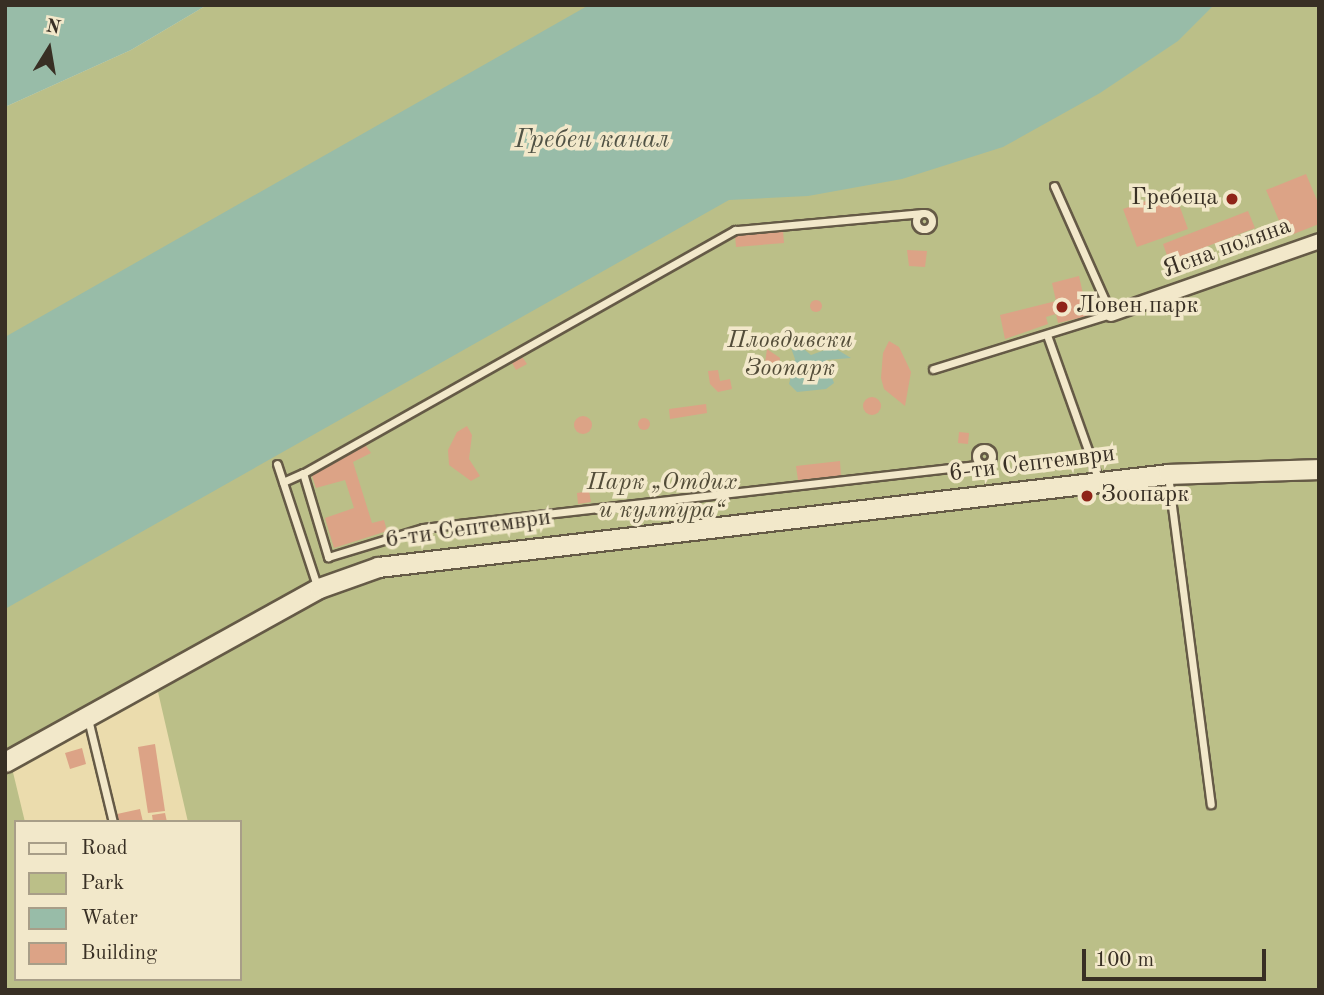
<!DOCTYPE html>
<meta charset="utf-8">
<style>
body{margin:0}
#map{position:relative;width:1324px;height:995px;overflow:hidden;background:#ebdcad;font-family:"Old Standard TT",serif}
div>[style]{position:absolute}
[style*='--x']{left:calc(var(--x)*1px);top:calc(var(--y)*1px);width:calc(var(--w)*1px);rotate:calc(var(--a)*1deg)}
.green>*{inset:0;background:#bbbf88}
.water>*{inset:0;background:#98bca8}
.building>*{inset:0;background:#dca386}
.round{border-radius:50%}
.roads{filter:drop-shadow(2px 0 #655a46) drop-shadow(-2px 0 #655a46) drop-shadow(0 2px #655a46) drop-shadow(0 -2px #655a46)}
.service>*{height:7px;margin:-3.5px;padding:0 3.5px;transform-origin:3.5px;border-radius:3.5px;background:#f2e8ca}
.service>.ring{margin:-3.5px;padding:0;box-sizing:content-box;background:none;border:7px solid #f2e8ca;border-radius:50%}
.minor>*{height:14px;margin:-7px;padding:0 7px;transform-origin:7px;border-radius:7px;background:#f2e8ca}
.tertiary>*{height:19px;margin:-9.5px;padding:0 9.5px;transform-origin:9.5px;border-radius:9.5px;background:#f2e8ca}
.dots>*{width:19px;height:19px;translate:-50% -50%;box-sizing:border-box;border:4px solid #f2e8ca;border-radius:50%}
span{translate:-50% -50%;white-space:nowrap;text-align:center;line-height:1.15;-webkit-text-stroke:7px #f2e8ca;paint-order:stroke}
.poi-label{font-size:24px;color:#382f24}
.right{translate:-100% -50%;text-align:right}
.left{translate:0 -50%;text-align:left}
.street-label{font-size:24px;color:#382f24}
.park-label{font-size:24px;color:#524c38;font-style:italic}
.water-label{font-size:26px;color:#505245;font-style:italic}
.frame{position:absolute;inset:0;border:7px solid #382f24;pointer-events:none}
.legend{position:absolute;left:14px;top:820px;width:228px;height:161px;box-sizing:border-box;background:#f2e8ca;border:2px solid #a89e88;margin:0;padding:9px 12px;list-style:none;font-size:21px;color:#382f24}
.legend li{display:flex;align-items:center;gap:14px;height:35px}
.legend b{width:35px;border:2px solid #a89e88}
.north{position:absolute;left:14px;top:14px;width:70px;height:70px;-webkit-text-stroke:5px #f2e8ca;paint-order:stroke;rotate:11deg;font-size:19px;font-weight:700;line-height:28px;text-align:center;color:#382f24}
.north::after{content:'';display:block;margin:auto;width:24px;height:32px;background:#382f24;clip-path:polygon(50% 0,100% 100%,50% 72%,0 100%)}
.scale{position:absolute;left:1082px;top:949px;width:184px;height:32px;box-sizing:border-box;border:4px solid #382f24;border-top:0;padding-left:9px;font-size:21px;line-height:24px;white-space:nowrap;color:#382f24;-webkit-text-stroke:5px #f2e8ca;paint-order:stroke}
</style>
<div id="map">
<div class="green">
<i style="clip-path:polygon(evenodd,207px 5px,1319px 5px,1319px 990px,5px 990px,5px 107px,131px 50px,207px 5px,158px 692px,188px 822px,240px 822px,240px 979px,16px 979px,16px 822px,25px 822px,11px 764px,158px 692px)"></i>
</div>
<div class="water">
<i style="clip-path:polygon(5px 5px,207px 5px,131px 50px,5px 107px)"></i>
<i style="clip-path:polygon(589px 5px,1214px 5px,1178px 41px,1100px 93px,1003px 147px,902px 179px,808px 196px,729px 200px,5px 609px,5px 337px)"></i>
<i style="clip-path:polygon(786px 334px,811px 355px,833px 347px,851px 358px,826px 360px,834px 383px,826px 389px,797px 392px,789px 384px,795px 359px)"></i>
</div>
<div class="building">
<i style="clip-path:polygon(1306px 174px,1319px 205px,1319px 224px,1286px 237px,1266px 190px)"></i>
<i style="clip-path:polygon(1174px 191px,1188px 229px,1137px 247px,1123px 209px)"></i>
<i style="clip-path:polygon(1248px 211px,1255px 228px,1169px 261px,1163px 244px)"></i>
<i style="clip-path:polygon(783px 231px,784px 243px,736px 247px,735px 235px)"></i>
<i style="clip-path:polygon(907px 250px,927px 251px,925px 267px,909px 266px)"></i>
<i style="clip-path:polygon(1079px 276px,1088px 316px,1058px 323px,1056px 314px,1046px 317px,1048px 324px,1005px 339px,1000px 315px,1056px 301px,1052px 283px)"></i>
<i class="round" style="left:810px;top:300px;width:12px;height:12px"></i>
<i style="clip-path:polygon(889px 341px,899px 347px,911px 372px,905px 406px,884px 389px,881px 378px,883px 353px)"></i>
<i style="clip-path:polygon(767px 349px,780px 358px,779px 365px,765px 363px)"></i>
<i style="clip-path:polygon(521px 355px,527px 364px,516px 370px,511px 361px)"></i>
<i style="clip-path:polygon(718px 370px,720px 381px,730px 379px,732px 389px,718px 392px,710px 384px,708px 371px)"></i>
<i class="round" style="left:863px;top:397px;width:18px;height:18px"></i>
<i style="clip-path:polygon(706px 404px,707px 413px,670px 419px,669px 409px)"></i>
<i class="round" style="left:574px;top:416px;width:18px;height:18px"></i>
<i class="round" style="left:638px;top:418px;width:12px;height:12px"></i>
<i style="clip-path:polygon(467px 426px,472px 435px,469px 459px,480px 476px,471px 481px,449px 465px,448px 450px,457px 432px)"></i>
<i style="clip-path:polygon(959px 432px,969px 433px,968px 444px,958px 443px)"></i>
<i style="clip-path:polygon(364px 443px,371px 453px,353px 462px,372px 523px,384px 520px,387px 531px,334px 548px,325px 518px,354px 508px,345px 480px,316px 488px,311px 473px)"></i>
<i style="clip-path:polygon(840px 461px,841px 476px,798px 480px,796px 466px)"></i>
<i style="clip-path:polygon(589px 491px,591px 502px,578px 504px,577px 493px)"></i>
<i style="clip-path:polygon(155px 744px,165px 811px,148px 813px,138px 747px)"></i>
<i style="clip-path:polygon(82px 748px,86px 764px,70px 769px,65px 753px)"></i>
<i style="clip-path:polygon(140px 809px,143px 822px,119px 822px,117px 814px)"></i>
<i style="clip-path:polygon(165px 813px,167px 822px,153px 822px,152px 815px)"></i>
</div>
<div class="roads">
<div class="service">
<i class="ring" style="left:916px;top:213px;width:9px;height:9px"></i>
<i style="--x:923;--y:213;--w:189;--a:174.8"></i>
<i style="--x:735;--y:230;--w:496;--a:150.6"></i>
<i style="--x:303;--y:473;--w:88;--a:73.4"></i>
<i style="--x:328;--y:557;--w:99;--a:-17"></i>
<i style="--x:423;--y:528;--w:566;--a:-6.5"></i>
<i style="--x:1047;--y:335;--w:155;--a:70.4"></i>
<i style="--x:933;--y:369;--w:186;--a:-17.2"></i>
<i style="--x:1111;--y:314;--w:140;--a:-114"></i>
<i class="ring" style="left:976px;top:448px;width:9px;height:9px"></i>
<i style="--x:277;--y:464;--w:128;--a:71.8"></i>
<i style="--x:1168;--y:475;--w:332;--a:82.6"></i>
<i style="--x:283;--y:482;--w:22;--a:-24"></i>
<i style="--x:88;--y:719;--w:106;--a:76.4"></i>
</div>
<div class="minor">
<i style="--x:1111;--y:314;--w:220;--a:-19.3"></i>
</div>
<div class="tertiary">
<i style="--x:5;--y:762;--w:359;--a:-29"></i>
<i style="--x:319;--y:588;--w:63;--a:-19.6"></i>
<i style="--x:378;--y:567;--w:795;--a:-6.71"></i>
<i style="--x:1168;--y:474;--w:151;--a:-1.9"></i>
</div>
</div>
<div class="dots">
<i style="left:1232px;top:199px;background:#8f2418"></i>
<i style="left:1062px;top:307px;background:#8f2418"></i>
<i style="left:1087px;top:496px;background:#8f2418"></i>
</div>
<div class="poi-label">
<span class="right" style="left:1218px;top:199px">Гребеца</span>
<span class="left" style="left:1076px;top:307px">Ловен парк</span>
<span class="left" style="left:1101px;top:496px">Зоопарк</span>
</div>
<div class="street-label">
<span style="left:1227px;top:249px;rotate:-20deg">Ясна поляна</span>
<span style="left:1032px;top:465px;rotate:-7deg">6-ти Септември</span>
<span style="left:468px;top:530px;rotate:-8deg">6-ти Септември</span>
</div>
<div class="park-label">
<span style="left:790px;top:356px">Пловдивски<br>Зоопарк</span>
<span style="left:662px;top:498px">Парк „Отдих<br>и култура“</span>
</div>
<div class="water-label">
<span style="left:592px;top:141px">Гребен канал</span>
</div>
<div class="frame"></div>
<ul class="legend">
<li><b style="height:9px;background:#f2e8ca"></b>Road</li>
<li><b style="height:19px;background:#bbbf88"></b>Park</li>
<li><b style="height:19px;background:#98bca8"></b>Water</li>
<li><b style="height:19px;background:#dca386"></b>Building</li>
</ul>
<div class="north">N</div>
<div class="scale">100 m</div>
</div>
